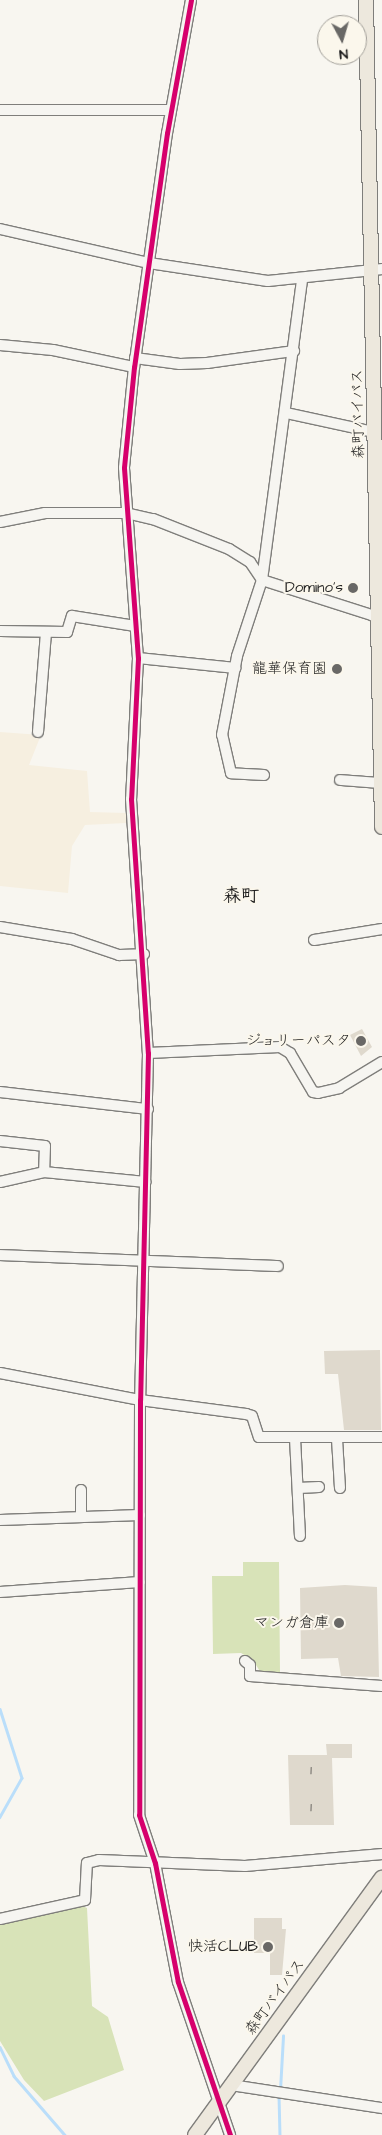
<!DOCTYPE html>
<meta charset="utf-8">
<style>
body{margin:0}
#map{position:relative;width:382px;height:2135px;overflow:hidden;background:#f8f6f0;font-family:"Architects Daughter","Klee One",sans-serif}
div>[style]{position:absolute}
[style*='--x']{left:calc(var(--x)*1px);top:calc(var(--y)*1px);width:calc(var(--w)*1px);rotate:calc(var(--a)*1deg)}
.built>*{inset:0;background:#f6efe0}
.green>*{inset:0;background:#d8e3b8}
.stream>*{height:2.5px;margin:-1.25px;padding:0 1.25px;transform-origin:1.25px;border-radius:1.25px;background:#badefa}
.building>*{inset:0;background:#dfd9cd}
.roads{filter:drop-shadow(1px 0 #7f7e7b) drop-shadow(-1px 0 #7f7e7b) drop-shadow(0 1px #7f7e7b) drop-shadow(0 -1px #7f7e7b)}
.minor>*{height:10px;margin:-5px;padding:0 5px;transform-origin:5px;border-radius:5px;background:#f6f5f1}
.major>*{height:14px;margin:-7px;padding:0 7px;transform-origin:7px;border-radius:7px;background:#ede8dd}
.cycleway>*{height:5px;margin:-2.5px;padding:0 2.5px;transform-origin:2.5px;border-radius:2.5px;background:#d6006c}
.dots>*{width:14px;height:14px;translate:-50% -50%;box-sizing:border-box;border:2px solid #fbf7ec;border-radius:50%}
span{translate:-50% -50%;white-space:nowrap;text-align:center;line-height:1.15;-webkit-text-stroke:4px #fbf7ec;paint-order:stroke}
.number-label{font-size:12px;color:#4d4b48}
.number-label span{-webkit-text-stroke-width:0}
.street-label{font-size:15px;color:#1c1c1c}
.poi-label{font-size:15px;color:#1c1c1c}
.right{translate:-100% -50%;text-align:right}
.quarter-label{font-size:18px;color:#1c1c1c;font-weight:700}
.north{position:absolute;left:317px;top:15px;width:50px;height:50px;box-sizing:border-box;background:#fbf7ec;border:1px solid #a29f99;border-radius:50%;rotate:174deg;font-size:14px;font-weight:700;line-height:20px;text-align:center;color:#1c1c1c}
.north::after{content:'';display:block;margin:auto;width:18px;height:22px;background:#696866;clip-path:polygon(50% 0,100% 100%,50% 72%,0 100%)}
</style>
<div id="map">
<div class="built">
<i style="clip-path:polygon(0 732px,41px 735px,29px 765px,87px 771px,90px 812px,126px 813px,126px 823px,85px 825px,72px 846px,68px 893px,0 886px)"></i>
</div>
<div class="green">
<i style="clip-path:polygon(243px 1562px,279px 1562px,280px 1673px,261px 1673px,253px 1660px,241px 1653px,213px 1654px,212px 1576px,243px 1576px)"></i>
<i style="clip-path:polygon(82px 1906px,87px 1908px,92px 2006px,108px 2017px,124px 2070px,44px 2101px,24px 2080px,0 2041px,0 1924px)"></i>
</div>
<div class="stream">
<i style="--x:0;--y:1709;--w:72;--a:72.3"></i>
<i style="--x:22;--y:1778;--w:45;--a:119.4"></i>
<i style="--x:0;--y:2047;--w:32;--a:64"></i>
<i style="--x:14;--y:2076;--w:78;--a:49.2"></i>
<i style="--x:280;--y:2090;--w:54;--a:-86.8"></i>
<i style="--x:279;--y:2095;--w:40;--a:88.6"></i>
</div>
<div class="building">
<i style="clip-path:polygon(362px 1029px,372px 1047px,361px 1056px,350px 1035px)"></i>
<i style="clip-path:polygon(380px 1350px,381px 1430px,344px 1430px,338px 1374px,325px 1374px,324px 1351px)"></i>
<i style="clip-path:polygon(345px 1585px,377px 1587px,379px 1677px,341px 1676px,338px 1658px,301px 1659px,300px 1588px)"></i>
<i style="clip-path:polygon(326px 1744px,352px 1744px,352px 1758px,332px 1758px,334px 1825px,290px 1825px,288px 1755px,327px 1755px)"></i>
<i style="clip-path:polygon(254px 1918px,282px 1918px,282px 1929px,286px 1929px,282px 1975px,270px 1975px,270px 1953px,254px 1953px)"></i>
</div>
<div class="roads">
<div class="minor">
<i style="--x:191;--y:0;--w:135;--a:100.2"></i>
<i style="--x:167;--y:133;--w:236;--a:98"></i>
<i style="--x:134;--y:367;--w:101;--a:95.7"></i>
<i style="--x:124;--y:468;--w:191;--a:85.8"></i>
<i style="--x:138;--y:658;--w:141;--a:92.8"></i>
<i style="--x:131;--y:799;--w:255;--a:86.2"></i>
<i style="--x:148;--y:1053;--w:347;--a:91.3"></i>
<i style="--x:140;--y:1400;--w:415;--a:90.1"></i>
<i style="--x:139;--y:1815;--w:51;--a:71.6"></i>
<i style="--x:155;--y:1863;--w:121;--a:79.1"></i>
<i style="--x:178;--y:1982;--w:162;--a:71.2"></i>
<i style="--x:0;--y:110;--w:171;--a:0"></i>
<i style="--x:0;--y:229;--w:153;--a:12.9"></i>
<i style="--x:149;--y:263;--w:120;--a:8.6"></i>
<i style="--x:268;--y:281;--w:115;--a:-6"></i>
<i style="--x:0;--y:345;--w:53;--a:5.4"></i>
<i style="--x:53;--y:350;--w:83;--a:11.9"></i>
<i style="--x:135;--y:358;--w:45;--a:7.6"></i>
<i style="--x:180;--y:364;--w:27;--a:-2"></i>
<i style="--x:207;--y:363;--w:88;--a:-7.9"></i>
<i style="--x:286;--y:413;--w:90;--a:12.2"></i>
<i style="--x:0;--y:522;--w:46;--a:-11.3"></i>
<i style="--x:45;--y:513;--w:81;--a:0"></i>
<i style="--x:126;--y:513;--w:28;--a:13"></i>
<i style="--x:153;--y:519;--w:82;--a:21.5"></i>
<i style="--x:229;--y:549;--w:25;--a:32"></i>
<i style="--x:250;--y:562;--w:22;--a:56"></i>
<i style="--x:262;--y:580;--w:115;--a:17.7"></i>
<i style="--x:372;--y:615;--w:11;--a:34"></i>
<i style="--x:0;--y:631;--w:67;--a:0.9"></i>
<i style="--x:67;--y:632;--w:17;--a:-73"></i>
<i style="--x:72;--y:616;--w:64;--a:9"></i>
<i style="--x:138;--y:658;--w:98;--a:5.9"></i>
<i style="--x:38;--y:732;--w:100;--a:-85.4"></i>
<i style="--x:264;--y:775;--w:33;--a:-177"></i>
<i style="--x:231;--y:773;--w:39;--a:-103"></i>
<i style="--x:222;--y:735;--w:80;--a:-79.2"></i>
<i style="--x:237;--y:656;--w:80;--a:-71.8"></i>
<i style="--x:262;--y:580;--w:304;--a:-82.4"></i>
<i style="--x:340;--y:780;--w:41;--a:4.2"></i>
<i style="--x:0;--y:927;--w:73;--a:9.5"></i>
<i style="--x:72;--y:939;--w:50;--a:18.8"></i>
<i style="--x:119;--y:955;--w:25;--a:-2"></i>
<i style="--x:314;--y:940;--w:69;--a:-9.2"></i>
<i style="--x:148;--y:1053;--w:132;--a:-2.6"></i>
<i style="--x:280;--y:1047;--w:12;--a:31"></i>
<i style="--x:290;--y:1053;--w:45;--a:59.5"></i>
<i style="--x:313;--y:1092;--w:5;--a:11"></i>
<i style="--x:318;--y:1093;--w:22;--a:-13"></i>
<i style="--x:339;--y:1088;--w:50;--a:-31.2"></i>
<i style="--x:0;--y:1092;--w:149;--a:6.6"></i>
<i style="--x:0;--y:1141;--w:45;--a:6.3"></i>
<i style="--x:45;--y:1146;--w:26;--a:92"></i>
<i style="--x:0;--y:1182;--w:45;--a:-12.8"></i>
<i style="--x:44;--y:1172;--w:102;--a:5.6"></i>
<i style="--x:0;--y:1255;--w:278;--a:2.3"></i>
<i style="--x:0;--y:1373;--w:143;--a:10.9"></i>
<i style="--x:140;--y:1400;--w:107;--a:7.5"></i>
<i style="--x:246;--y:1414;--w:6;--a:18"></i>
<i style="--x:252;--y:1416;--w:22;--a:72"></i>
<i style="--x:259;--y:1437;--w:123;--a:0"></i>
<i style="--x:295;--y:1438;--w:98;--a:87.1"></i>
<i style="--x:337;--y:1439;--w:49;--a:86.5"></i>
<i style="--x:298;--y:1488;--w:21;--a:-3"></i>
<i style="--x:81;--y:1490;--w:27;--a:90"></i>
<i style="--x:0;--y:1520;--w:140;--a:-2"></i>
<i style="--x:0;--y:1592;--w:140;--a:-4.1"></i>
<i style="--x:245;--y:1661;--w:6;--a:39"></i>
<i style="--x:250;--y:1665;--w:11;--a:90"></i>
<i style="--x:250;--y:1676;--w:132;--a:4.3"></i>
<i style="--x:0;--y:1919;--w:87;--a:-12.6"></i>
<i style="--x:85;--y:1900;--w:37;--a:-87"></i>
<i style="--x:87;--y:1863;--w:12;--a:-14"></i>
<i style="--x:99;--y:1860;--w:146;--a:2.4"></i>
<i style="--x:245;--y:1866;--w:138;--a:-5"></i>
<i style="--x:231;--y:2085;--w:153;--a:8.7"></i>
</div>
<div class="major">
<i style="--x:366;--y:0;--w:827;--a:88.89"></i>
<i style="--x:195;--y:2135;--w:318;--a:-54"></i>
</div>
</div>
<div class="cycleway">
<i style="--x:191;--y:0;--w:135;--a:100.2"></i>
<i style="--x:167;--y:133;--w:236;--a:98"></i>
<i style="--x:134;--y:367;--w:101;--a:95.7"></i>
<i style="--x:124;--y:468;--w:191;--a:85.8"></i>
<i style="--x:138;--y:658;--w:141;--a:92.8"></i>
<i style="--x:131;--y:799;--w:255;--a:86.2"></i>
<i style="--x:148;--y:1053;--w:347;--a:91.3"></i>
<i style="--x:140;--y:1400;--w:415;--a:90.1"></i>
<i style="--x:139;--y:1815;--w:51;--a:71.6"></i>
<i style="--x:155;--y:1863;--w:121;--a:79.1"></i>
<i style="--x:178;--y:1982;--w:162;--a:71.2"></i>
</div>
<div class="dots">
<i style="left:353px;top:588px;background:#696866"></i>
<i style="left:337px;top:669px;background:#696866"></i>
<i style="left:361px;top:1041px;background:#696866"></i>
<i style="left:339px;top:1623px;background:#696866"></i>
<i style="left:268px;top:1947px;background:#696866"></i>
</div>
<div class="number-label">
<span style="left:311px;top:1771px">1</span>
<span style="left:311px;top:1808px">1</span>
</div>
<div class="street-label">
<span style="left:358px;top:414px;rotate:-91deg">森町バイパス</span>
<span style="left:275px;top:1997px;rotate:-54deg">森町バイパス</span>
</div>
<div class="poi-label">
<span class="right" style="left:343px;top:588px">Domino's</span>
<span class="right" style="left:327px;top:669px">龍華保育園</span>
<span class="right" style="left:351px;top:1041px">ジョリーパスタ</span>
<span class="right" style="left:329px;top:1623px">マンガ倉庫</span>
<span class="right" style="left:258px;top:1947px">快活CLUB</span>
</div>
<div class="quarter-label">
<span style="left:241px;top:896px">森町</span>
</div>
<div class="north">N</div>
</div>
